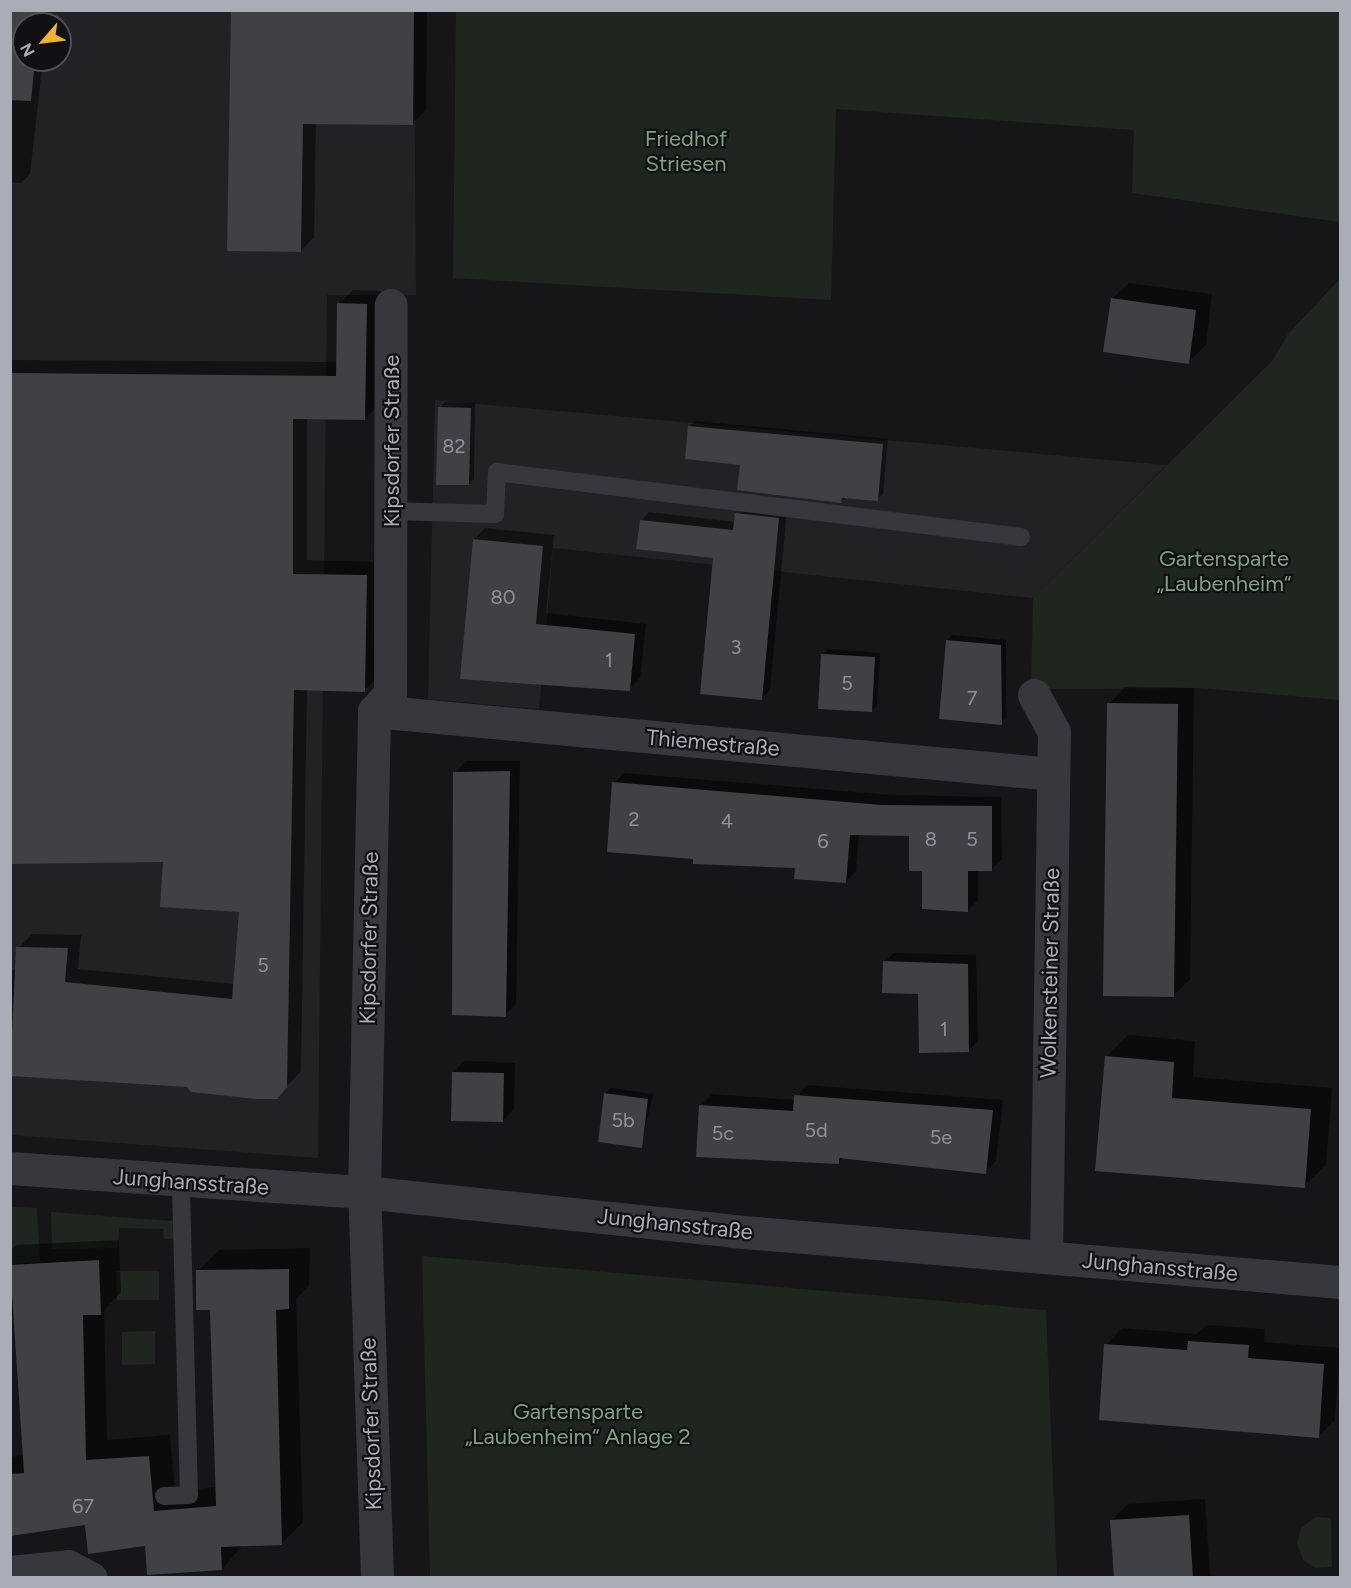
<!DOCTYPE html>
<meta charset="utf-8">
<style>
body{margin:0}
#map{position:relative;width:1351px;height:1588px;overflow:hidden;background:#161618;font-family:Figtree,sans-serif}
div>[style]{position:absolute}
[style*='--x']{left:calc(var(--x)*1px);top:calc(var(--y)*1px);width:calc(var(--w)*1px);rotate:calc(var(--a)*1deg)}
.built>*{inset:0;background:#222225}
.green>*{inset:0;background:#1e261f}
.shadow>*{inset:0;background:#0007}
.building>*{inset:0;background:#404145}
.service>*{height:18px;margin:-9px;padding:0 9px;transform-origin:9px;border-radius:9px;background:#37383d}
.minor>*{height:33px;margin:-16.5px;padding:0 16.5px;transform-origin:16.5px;border-radius:16.5px;background:#37383d}
span{translate:-50% -50%;white-space:nowrap;text-align:center;line-height:1.15;-webkit-text-stroke:4.5px #111113;paint-order:stroke}
.number-label{font-size:20px;color:#8e929b}
.number-label span{-webkit-text-stroke-width:0}
.park-label{font-size:22px;color:#7fa381}
.street-label{font-size:22px;color:#a8adb8}
.frame{position:absolute;inset:0;border:12px solid #a8adb8;pointer-events:none}
.north{position:absolute;left:12px;top:12px;width:60px;height:60px;box-sizing:border-box;background:#111113;border:2px solid #4d4f55;border-radius:50%;rotate:242deg;font-size:16px;font-weight:700;line-height:24px;text-align:center;color:#a8adb8}
.north::after{content:'';display:block;margin:auto;width:21px;height:27px;background:#f2b134;clip-path:polygon(50% 0,100% 100%,50% 72%,0 100%)}
</style>
<div id="map">
<div class="built">
<i style="clip-path:polygon(evenodd,10px 11px,414px 11px,416px 295px,327px 295px,318px 1158px,11px 1135px,10px 11px,24px 24px,60px 24px,60px 60px,24px 60px,24px 24px)"></i>
<i style="clip-path:polygon(435px 400px,1166px 465px,1033px 598px,553px 548px,539px 709px,428px 699px)"></i>
</div>
<div class="green">
<i style="clip-path:polygon(456px 11px,1340px 11px,1340px 222px,1132px 193px,1134px 130px,836px 109px,831px 300px,453px 278px)"></i>
<i style="clip-path:polygon(1340px 279px,1340px 700px,1200px 688px,1031px 689px,1033px 598px,1273px 360px,1288px 334px)"></i>
<i style="clip-path:polygon(11px 1207px,37px 1208px,40px 1262px,11px 1264px)"></i>
<i style="clip-path:polygon(51px 1212px,173px 1221px,174px 1239px,164px 1239px,163px 1229px,119px 1228px,118px 1248px,52px 1249px)"></i>
<i style="clip-path:polygon(422px 1256px,1046px 1310px,1057px 1577px,430px 1577px)"></i>
<i style="clip-path:polygon(159px 1271px,159px 1300px,117px 1300px,116px 1271px)"></i>
<i style="clip-path:polygon(155px 1331px,155px 1364px,122px 1365px,122px 1332px)"></i>
<i style="clip-path:polygon(1316px 1517px,1331px 1518px,1332px 1567px,1315px 1568px,1303px 1560px,1297px 1543px,1301px 1528px)"></i>
</div>
<div class="shadow">
<i style="clip-path:polygon(10px 10px,49px 10px,47px 24px,24px 24px,24px 60px,43px 60px,30px 174px,21px 183px,10px 182px)"></i>
<i style="clip-path:polygon(233px 10px,427px 10px,426px 110px,413px 123px,316px 122px,314px 237px,301px 251px)"></i>
<i style="clip-path:polygon(1129px 283px,1212px 294px,1206px 345px,1189px 362px,1112px 299px)"></i>
<i style="clip-path:polygon(353px 290px,381px 291px,379px 405px,365px 419px,307px 418px,307px 560px,381px 562px,379px 676px,365px 690px,307px 688px,301px 1071px,277px 1097px,188px 1085px,10px 1075px,10px 970px,17px 970px,18px 948px,32px 934px,81px 935px,78px 969px,234px 984px,240px 910px,164px 861px,10px 860px,10px 360px,338px 362px,339px 304px)"></i>
<i style="clip-path:polygon(445px 402px,475px 403px,474px 479px,469px 484px,440px 408px)"></i>
<i style="clip-path:polygon(695px 421px,888px 439px,883px 494px,878px 499px,846px 497px,841px 502px,690px 426px)"></i>
<i style="clip-path:polygon(744px 505px,787px 510px,770px 690px,762px 698px,714px 557px,641px 521px,649px 512px,735px 522px)"></i>
<i style="clip-path:polygon(485px 528px,554px 535px,546px 613px,646px 624px,640px 678px,629px 689px,462px 678px,474px 539px)"></i>
<i style="clip-path:polygon(952px 635px,1006px 640px,1006px 718px,1001px 723px,947px 640px)"></i>
<i style="clip-path:polygon(828px 649px,880px 653px,877px 706px,871px 711px,823px 655px)"></i>
<i style="clip-path:polygon(1125px 687px,1194px 688px,1190px 979px,1173px 996px,1109px 704px)"></i>
<i style="clip-path:polygon(466px 761px,520px 761px,516px 1004px,505px 1015px,455px 773px)"></i>
<i style="clip-path:polygon(624px 773px,892px 795px,1001px 797px,1002px 859px,991px 870px,978px 870px,978px 900px,968px 910px,910px 835px,859px 834px,856px 871px,846px 882px,796px 867px,695px 857px,614px 783px)"></i>
<i style="clip-path:polygon(894px 953px,976px 955px,978px 1041px,969px 1050px,920px 992px,884px 962px)"></i>
<i style="clip-path:polygon(1128px 1035px,1195px 1041px,1193px 1077px,1332px 1088px,1326px 1165px,1304px 1186px,1106px 1057px)"></i>
<i style="clip-path:polygon(464px 1061px,515px 1063px,514px 1109px,503px 1121px,453px 1073px)"></i>
<i style="clip-path:polygon(806px 1085px,1003px 1100px,996px 1161px,985px 1172px,844px 1157px,838px 1162px,701px 1105px,712px 1094px,795px 1100px)"></i>
<i style="clip-path:polygon(611px 1088px,653px 1094px,641px 1146px,605px 1093px)"></i>
<i style="clip-path:polygon(119px 1240px,121px 1292px,104px 1310px,107px 1440px,170px 1435px,175px 1491px,216px 1487px,211px 1308px,198px 1271px,219px 1250px,310px 1248px,309px 1286px,296px 1299px,303px 1522px,281px 1544px,243px 1545px,222px 1569px,86px 1523px,10px 1534px,10px 1457px,24px 1455px,16px 1316px,10px 1316px,10px 1251px,16px 1245px)"></i>
<i style="clip-path:polygon(1206px 1325px,1265px 1329px,1264px 1342px,1340px 1348px,1335px 1420px,1318px 1437px,1106px 1345px,1122px 1328px,1197px 1334px)"></i>
<i style="clip-path:polygon(1205px 1499px,1210px 1575px,1220px 1578px,1115px 1578px,1111px 1521px,1128px 1504px)"></i>
</div>
<div class="building">
<i style="clip-path:polygon(10px 10px,41px 10px,39px 24px,24px 24px,24px 60px,35px 60px,31px 101px,10px 100px)"></i>
<i style="clip-path:polygon(231px 10px,414px 10px,413px 125px,303px 124px,301px 252px,227px 251px)"></i>
<i style="clip-path:polygon(1111px 298px,1196px 310px,1189px 364px,1103px 352px)"></i>
<i style="clip-path:polygon(337px 303px,367px 304px,365px 420px,293px 419px,293px 574px,367px 575px,365px 692px,294px 690px,287px 1087px,277px 1099px,256px 1099px,191px 1092px,187px 1087px,10px 1076px,16px 947px,68px 948px,65px 982px,232px 999px,239px 912px,160px 907px,163px 862px,10px 864px,10px 373px,336px 376px)"></i>
<i style="clip-path:polygon(438px 407px,471px 408px,469px 485px,436px 485px)"></i>
<i style="clip-path:polygon(688px 426px,883px 444px,878px 501px,842px 498px,841px 503px,737px 490px,740px 465px,685px 459px)"></i>
<i style="clip-path:polygon(735px 513px,779px 518px,762px 700px,700px 694px,713px 558px,636px 549px,640px 520px,733px 530px)"></i>
<i style="clip-path:polygon(473px 539px,543px 546px,536px 624px,635px 634px,630px 691px,460px 679px)"></i>
<i style="clip-path:polygon(946px 640px,1001px 645px,1002px 725px,939px 719px)"></i>
<i style="clip-path:polygon(821px 654px,875px 657px,872px 712px,818px 709px)"></i>
<i style="clip-path:polygon(1107px 703px,1178px 704px,1174px 997px,1103px 996px)"></i>
<i style="clip-path:polygon(510px 771px,506px 1017px,452px 1015px,453px 772px)"></i>
<i style="clip-path:polygon(612px 782px,881px 805px,992px 806px,992px 871px,968px 871px,968px 912px,922px 909px,922px 871px,909px 871px,909px 836px,850px 835px,846px 883px,794px 879px,795px 868px,693px 864px,693px 859px,607px 852px)"></i>
<i style="clip-path:polygon(883px 961px,968px 964px,969px 1052px,919px 1053px,918px 994px,882px 993px)"></i>
<i style="clip-path:polygon(1105px 1056px,1174px 1062px,1172px 1098px,1311px 1109px,1305px 1188px,1095px 1171px)"></i>
<i style="clip-path:polygon(452px 1072px,504px 1073px,503px 1122px,451px 1121px)"></i>
<i style="clip-path:polygon(604px 1093px,648px 1099px,642px 1148px,598px 1142px)"></i>
<i style="clip-path:polygon(794px 1095px,993px 1110px,986px 1174px,839px 1158px,839px 1164px,696px 1157px,699px 1105px,793px 1111px)"></i>
<i style="clip-path:polygon(99px 1260px,101px 1315px,83px 1315px,86px 1460px,149px 1456px,154px 1511px,216px 1506px,210px 1310px,196px 1310px,196px 1270px,289px 1269px,289px 1309px,276px 1310px,282px 1545px,221px 1547px,222px 1570px,147px 1575px,145px 1546px,88px 1554px,85px 1525px,10px 1536px,10px 1474px,24px 1473px,10px 1265px)"></i>
<i style="clip-path:polygon(1188px 1341px,1249px 1345px,1248px 1358px,1324px 1364px,1319px 1438px,1099px 1420px,1104px 1344px,1187px 1350px)"></i>
<i style="clip-path:polygon(1189px 1515px,1193px 1578px,1114px 1578px,1110px 1520px)"></i>
</div>
<div class="service">
<i style="--x:392;--y:511;--w:103;--a:1.7"></i>
<i style="--x:495;--y:514;--w:42;--a:-87.3"></i>
<i style="--x:497;--y:472;--w:528;--a:7.07"></i>
<i style="--x:164;--y:1496;--w:25;--a:-2"></i>
<i style="--x:189;--y:1495;--w:313;--a:-91.5"></i>
</div>
<div class="minor">
<i style="--x:1034;--y:695;--w:42;--a:61.6"></i>
<i style="--x:1054;--y:732;--w:525;--a:90.87"></i>
<i style="--x:374;--y:711;--w:682;--a:5.3"></i>
<i style="--x:10;--y:1168;--w:355;--a:3.9"></i>
<i style="--x:364;--y:1192;--w:370;--a:6"></i>
<i style="--x:732;--y:1231;--w:610;--a:4.79"></i>
<i style="--x:10;--y:1572;--w:58;--a:-5.9"></i>
<i style="--x:68;--y:1566;--w:26;--a:28"></i>
<i style="--x:377;--y:1578;--w:386;--a:-91.9"></i>
<i style="--x:364;--y:1192;--w:481;--a:-88.8"></i>
<i style="--x:374;--y:711;--w:23;--a:-47"></i>
<i style="--x:390;--y:694;--w:389;--a:-89.9"></i>
</div>
<div class="number-label">
<span style="left:454px;top:446px">82</span>
<span style="left:503px;top:597px">80</span>
<span style="left:736px;top:647px">3</span>
<span style="left:609px;top:660px">1</span>
<span style="left:847px;top:683px">5</span>
<span style="left:972px;top:698px">7</span>
<span style="left:634px;top:819px">2</span>
<span style="left:727px;top:821px">4</span>
<span style="left:931px;top:839px">8</span>
<span style="left:972px;top:839px">5</span>
<span style="left:823px;top:841px">6</span>
<span style="left:263px;top:965px">5</span>
<span style="left:944px;top:1029px">1</span>
<span style="left:623px;top:1120px">5b</span>
<span style="left:816px;top:1130px">5d</span>
<span style="left:723px;top:1133px">5c</span>
<span style="left:941px;top:1137px">5e</span>
<span style="left:83px;top:1506px">67</span>
</div>
<div class="park-label">
<span style="left:686px;top:151px">Friedhof<br>Striesen</span>
<span style="left:1224px;top:571px">Gartensparte<br>„Laubenheim“</span>
<span style="left:578px;top:1424px">Gartensparte<br>„Laubenheim“ Anlage 2</span>
</div>
<div class="street-label">
<span style="left:392px;top:441px;rotate:-90deg">Kipsdorfer Straße</span>
<span style="left:713px;top:743px;rotate:5deg">Thiemestraße</span>
<span style="left:369px;top:938px;rotate:-89deg">Kipsdorfer Straße</span>
<span style="left:1050px;top:973px;rotate:-89deg">Wolkensteiner Straße</span>
<span style="left:191px;top:1182px;rotate:4deg">Junghansstraße</span>
<span style="left:675px;top:1224px;rotate:6deg">Junghansstraße</span>
<span style="left:1160px;top:1267px;rotate:5deg">Junghansstraße</span>
<span style="left:371px;top:1424px;rotate:-92deg">Kipsdorfer Straße</span>
</div>
<div class="frame"></div>
<div class="north">N</div>
</div>
